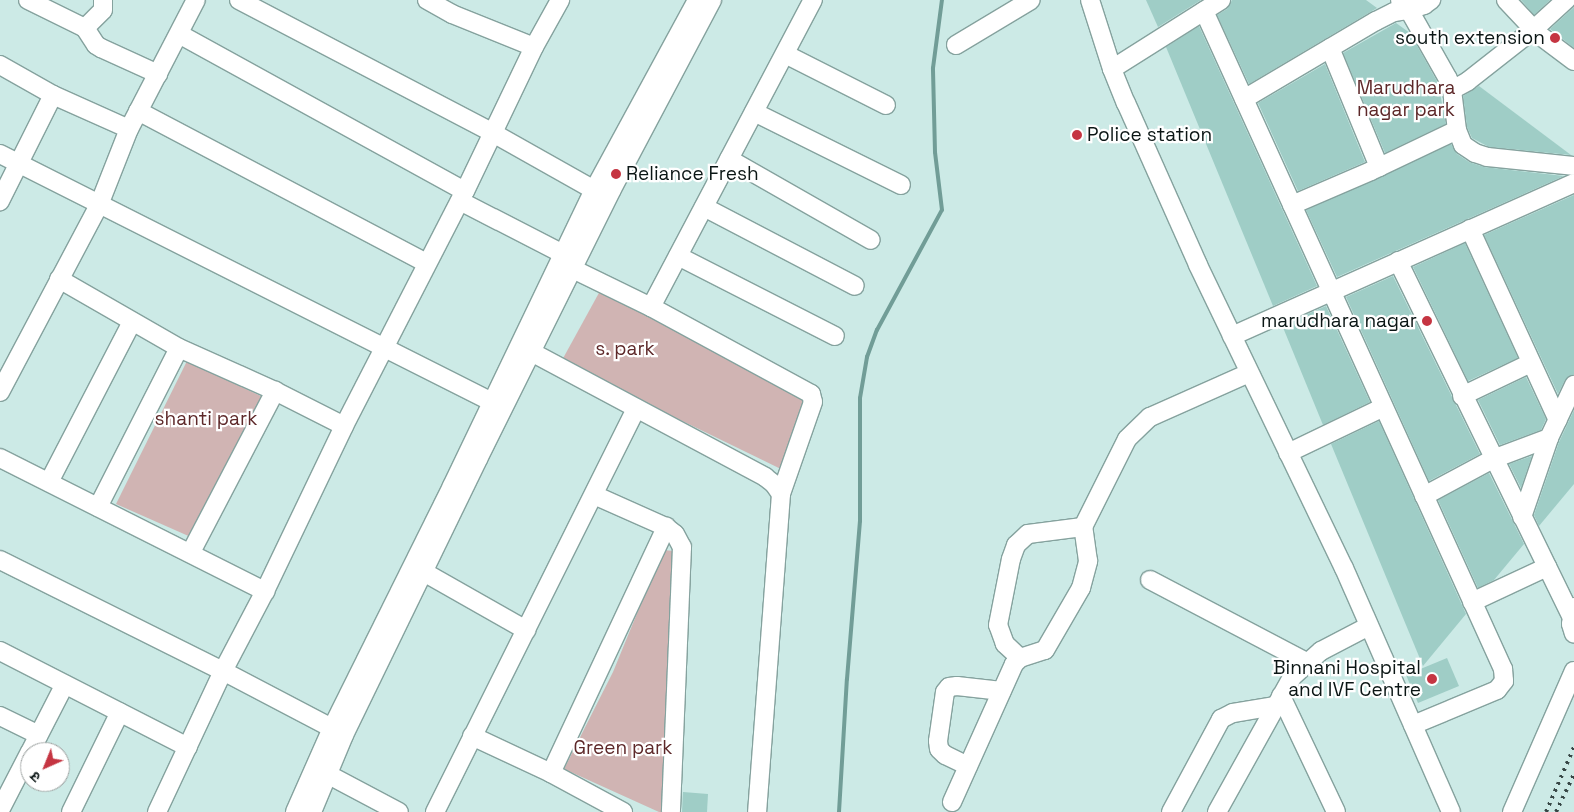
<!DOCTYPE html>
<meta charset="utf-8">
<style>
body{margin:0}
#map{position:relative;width:1574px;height:812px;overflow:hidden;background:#cceae6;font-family:"Space Grotesk","Noto Sans Devanagari",sans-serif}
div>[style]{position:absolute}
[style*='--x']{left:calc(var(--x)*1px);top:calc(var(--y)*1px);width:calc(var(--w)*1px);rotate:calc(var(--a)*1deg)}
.green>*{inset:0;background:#d0b4b3}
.stream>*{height:4px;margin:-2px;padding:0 2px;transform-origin:2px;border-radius:2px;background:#719d97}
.building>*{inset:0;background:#9fcdc6}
.roads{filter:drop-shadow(1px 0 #85a29e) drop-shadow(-1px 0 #85a29e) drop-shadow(0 1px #85a29e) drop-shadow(0 -1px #85a29e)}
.minor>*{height:18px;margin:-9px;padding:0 9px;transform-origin:9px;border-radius:9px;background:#fff}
.rail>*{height:4px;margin-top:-2px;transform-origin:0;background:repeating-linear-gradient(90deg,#384746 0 2.5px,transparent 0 7.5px)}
.dots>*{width:14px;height:14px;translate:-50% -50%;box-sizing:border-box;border:2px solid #fff;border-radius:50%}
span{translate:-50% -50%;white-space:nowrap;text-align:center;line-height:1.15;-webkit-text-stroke:4.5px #fff;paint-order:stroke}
.poi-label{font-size:19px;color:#0b1615}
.right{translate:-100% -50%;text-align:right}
.left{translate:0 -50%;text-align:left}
.park-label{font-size:19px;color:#5d2829}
.north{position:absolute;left:20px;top:742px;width:50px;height:50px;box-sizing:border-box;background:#fff;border:1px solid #9da2a1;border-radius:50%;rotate:224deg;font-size:14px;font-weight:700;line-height:20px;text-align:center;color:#0b1615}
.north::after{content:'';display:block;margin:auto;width:18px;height:22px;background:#c53542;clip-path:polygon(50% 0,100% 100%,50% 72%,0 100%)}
</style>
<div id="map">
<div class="green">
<i style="clip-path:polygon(600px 291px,819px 401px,787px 472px,561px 362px)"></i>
<i style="clip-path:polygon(187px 361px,265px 398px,193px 538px,116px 504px)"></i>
<i style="clip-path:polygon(663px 550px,674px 551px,677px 564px,662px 812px,659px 812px,564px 769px,613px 672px)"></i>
</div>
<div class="stream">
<i style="--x:839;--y:812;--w:133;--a:-86.6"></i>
<i style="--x:847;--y:679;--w:159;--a:-85.3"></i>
<i style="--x:860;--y:521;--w:123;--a:-90"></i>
<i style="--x:860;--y:398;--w:42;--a:-80.3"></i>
<i style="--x:867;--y:357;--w:29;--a:-70"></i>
<i style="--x:877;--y:330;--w:136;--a:-61.6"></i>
<i style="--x:942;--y:210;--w:58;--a:-96.9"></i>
<i style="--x:935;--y:152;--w:84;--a:-91.4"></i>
<i style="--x:933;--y:68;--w:69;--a:-82.5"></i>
</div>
<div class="building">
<i style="clip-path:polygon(1146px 0,1201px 0,1158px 27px)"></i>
<i style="clip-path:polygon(1232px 0,1366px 0,1377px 8px,1249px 84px,1217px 15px,1227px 9px)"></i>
<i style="clip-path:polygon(1521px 0,1550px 0,1534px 15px)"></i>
<i style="clip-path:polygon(1574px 7px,1574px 48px,1550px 29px)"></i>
<i style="clip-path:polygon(1396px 23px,1410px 33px,1438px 83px,1446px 124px,1385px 153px,1343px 53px)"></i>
<i style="clip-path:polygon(1199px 26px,1317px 286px,1273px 306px,1166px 47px)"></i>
<i style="clip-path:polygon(1325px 64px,1365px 162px,1298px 191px,1258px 103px)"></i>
<i style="clip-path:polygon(1479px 86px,1571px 155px,1489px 147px,1472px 138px,1467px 127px,1463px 96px)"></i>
<i style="clip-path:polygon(1451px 144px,1457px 154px,1469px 162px,1484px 167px,1564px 176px,1337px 277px,1306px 210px)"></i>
<i style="clip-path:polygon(1574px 195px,1574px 374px,1565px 380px,1558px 394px,1484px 235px)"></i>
<i style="clip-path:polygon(1465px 243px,1518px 358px,1468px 381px,1413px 267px)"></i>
<i style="clip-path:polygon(1393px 276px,1480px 454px,1429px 481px,1346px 297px)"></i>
<i style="clip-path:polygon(1326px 306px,1370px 402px,1323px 425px,1282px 325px)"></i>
<i style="clip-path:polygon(1526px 377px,1546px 419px,1541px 430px,1500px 445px,1478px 400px)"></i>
<i style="clip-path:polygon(1574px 410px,1574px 484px,1539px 526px,1534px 515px,1559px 442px)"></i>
<i style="clip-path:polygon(1379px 421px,1466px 614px,1423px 666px,1331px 444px)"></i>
<i style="clip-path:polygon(1532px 456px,1521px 488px,1509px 464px)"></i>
<i style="clip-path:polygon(1489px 473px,1524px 544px,1494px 580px,1478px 588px,1438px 500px)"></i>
<i style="clip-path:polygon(1447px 658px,1459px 686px,1418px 703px,1406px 675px)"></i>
<i style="clip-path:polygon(683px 792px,708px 794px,707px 812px,682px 812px)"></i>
</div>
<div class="roads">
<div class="minor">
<i style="--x:28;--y:0;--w:64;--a:26.2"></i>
<i style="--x:85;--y:28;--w:20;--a:57"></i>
<i style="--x:96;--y:45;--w:6;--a:31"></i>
<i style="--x:101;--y:48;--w:63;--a:24.5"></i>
<i style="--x:239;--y:0;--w:287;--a:27.6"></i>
<i style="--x:493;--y:133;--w:116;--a:29.4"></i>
<i style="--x:427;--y:0;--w:29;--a:29"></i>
<i style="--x:452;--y:14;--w:88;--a:21.9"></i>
<i style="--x:1090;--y:0;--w:72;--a:72.3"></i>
<i style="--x:1112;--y:69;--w:37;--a:68"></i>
<i style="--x:1126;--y:103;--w:177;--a:66"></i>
<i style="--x:1198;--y:265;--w:336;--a:64.3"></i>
<i style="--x:1344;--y:568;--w:266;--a:66.3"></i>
<i style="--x:1400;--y:0;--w:13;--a:48"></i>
<i style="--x:1409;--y:10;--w:79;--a:60.5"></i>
<i style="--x:1448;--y:79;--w:12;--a:70"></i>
<i style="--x:1452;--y:90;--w:40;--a:82.9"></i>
<i style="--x:1457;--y:130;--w:16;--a:68"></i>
<i style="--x:1463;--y:145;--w:14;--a:34"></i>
<i style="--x:1475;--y:153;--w:13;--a:18"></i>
<i style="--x:1487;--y:157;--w:87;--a:5.9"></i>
<i style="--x:1506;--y:0;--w:47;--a:46.7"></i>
<i style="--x:1538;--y:34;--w:45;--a:36.9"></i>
<i style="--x:1204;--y:11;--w:723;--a:65.56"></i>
<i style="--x:1503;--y:669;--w:12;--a:85"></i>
<i style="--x:1504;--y:681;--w:11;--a:128"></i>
<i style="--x:1497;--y:690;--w:91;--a:157.4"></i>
<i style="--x:85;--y:28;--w:25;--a:-45"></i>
<i style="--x:103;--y:10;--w:10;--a:-90"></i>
<i style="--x:179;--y:34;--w:326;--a:28.8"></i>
<i style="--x:956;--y:45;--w:87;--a:-31"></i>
<i style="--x:1330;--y:48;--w:129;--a:67.6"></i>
<i style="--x:785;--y:54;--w:113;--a:26.8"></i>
<i style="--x:0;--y:65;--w:61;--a:29.5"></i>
<i style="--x:53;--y:95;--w:119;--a:116.6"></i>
<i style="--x:1112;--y:69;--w:129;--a:-32.3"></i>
<i style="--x:1452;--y:90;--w:18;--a:-29"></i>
<i style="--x:1468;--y:81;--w:83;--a:-38.1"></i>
<i style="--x:1533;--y:30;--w:45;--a:-42.3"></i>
<i style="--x:53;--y:95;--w:83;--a:24.1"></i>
<i style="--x:1244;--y:99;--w:153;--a:-30.6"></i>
<i style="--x:1376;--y:21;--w:20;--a:-27"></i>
<i style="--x:1394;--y:12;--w:15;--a:-8"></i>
<i style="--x:1409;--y:10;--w:16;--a:-18"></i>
<i style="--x:1424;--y:5;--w:9;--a:-36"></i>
<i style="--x:138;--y:111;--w:326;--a:27.8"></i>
<i style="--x:754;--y:112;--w:164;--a:26.4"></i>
<i style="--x:0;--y:154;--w:551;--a:26.75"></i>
<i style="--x:729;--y:159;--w:163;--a:29.7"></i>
<i style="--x:460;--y:201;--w:116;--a:27.2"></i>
<i style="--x:1292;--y:205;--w:86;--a:-23.3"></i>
<i style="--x:1371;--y:171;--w:95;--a:-25.5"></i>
<i style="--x:704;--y:207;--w:170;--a:27.6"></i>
<i style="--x:1470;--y:229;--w:210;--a:65.3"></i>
<i style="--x:678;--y:256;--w:176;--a:27"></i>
<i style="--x:1398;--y:261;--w:395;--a:64"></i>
<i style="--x:573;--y:269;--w:87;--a:26"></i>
<i style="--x:651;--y:307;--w:182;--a:28.5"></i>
<i style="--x:811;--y:394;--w:8;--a:76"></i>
<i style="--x:813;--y:402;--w:97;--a:109.2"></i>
<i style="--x:59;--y:279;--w:138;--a:29.9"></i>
<i style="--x:179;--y:348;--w:105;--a:24.1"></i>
<i style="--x:275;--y:391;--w:77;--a:26.9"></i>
<i style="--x:651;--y:307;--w:347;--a:-62.2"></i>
<i style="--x:1232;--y:336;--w:375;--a:-24.1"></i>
<i style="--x:522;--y:347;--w:276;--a:28.1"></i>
<i style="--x:765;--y:477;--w:11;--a:38"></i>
<i style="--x:774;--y:484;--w:12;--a:55"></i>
<i style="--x:781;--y:494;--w:319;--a:94.3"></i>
<i style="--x:0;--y:392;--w:212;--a:-62.1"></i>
<i style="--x:99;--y:205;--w:82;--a:-68.5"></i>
<i style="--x:129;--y:129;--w:145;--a:-62.6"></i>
<i style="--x:1462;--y:396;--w:76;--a:-25.6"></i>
<i style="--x:1288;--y:453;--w:106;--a:-25.6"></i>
<i style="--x:0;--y:458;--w:297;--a:26.7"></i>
<i style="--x:49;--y:482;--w:180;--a:-62.6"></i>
<i style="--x:594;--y:495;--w:79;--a:24"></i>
<i style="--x:666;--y:527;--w:11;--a:38"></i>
<i style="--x:675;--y:534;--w:15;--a:62"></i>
<i style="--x:682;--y:547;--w:265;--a:92.4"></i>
<i style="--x:1424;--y:496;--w:78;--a:-28.2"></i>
<i style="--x:1493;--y:459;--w:60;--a:-20.6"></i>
<i style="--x:98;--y:507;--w:178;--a:-63"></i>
<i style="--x:1522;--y:517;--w:83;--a:-71.1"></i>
<i style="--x:1549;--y:438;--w:59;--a:-64.7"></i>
<i style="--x:191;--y:552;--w:182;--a:-62.4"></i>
<i style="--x:0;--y:560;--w:249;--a:26.5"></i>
<i style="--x:223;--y:671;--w:133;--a:27.7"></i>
<i style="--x:415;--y:567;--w:128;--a:29.6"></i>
<i style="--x:1150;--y:580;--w:176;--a:27.7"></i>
<i style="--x:1472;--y:602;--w:83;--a:-25"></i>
<i style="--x:1574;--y:607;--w:17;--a:100"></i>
<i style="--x:1571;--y:624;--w:10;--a:73"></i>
<i style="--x:0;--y:651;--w:211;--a:27.1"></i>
<i style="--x:1020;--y:658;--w:21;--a:-137"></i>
<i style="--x:1005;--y:644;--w:20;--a:-110"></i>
<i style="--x:998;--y:625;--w:67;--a:-78.9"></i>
<i style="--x:1011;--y:559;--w:15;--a:-70"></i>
<i style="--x:1016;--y:545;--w:16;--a:-43"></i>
<i style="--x:1028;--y:534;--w:55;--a:-7.3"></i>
<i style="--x:1281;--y:696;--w:128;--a:64.6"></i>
<i style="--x:0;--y:716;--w:43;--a:26"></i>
<i style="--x:472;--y:736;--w:87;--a:25.1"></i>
<i style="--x:551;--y:773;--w:82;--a:28.4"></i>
<i style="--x:30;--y:752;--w:76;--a:-62.8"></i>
<i style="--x:968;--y:766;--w:25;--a:-154"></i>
<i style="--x:945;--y:755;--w:8;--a:-135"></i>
<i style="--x:939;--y:749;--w:8;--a:-97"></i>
<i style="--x:938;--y:741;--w:49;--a:-81.9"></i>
<i style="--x:945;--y:692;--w:6;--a:-51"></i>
<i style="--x:949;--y:687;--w:8;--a:-7"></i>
<i style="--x:957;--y:686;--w:45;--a:6.3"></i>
<i style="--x:551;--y:773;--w:272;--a:-64.9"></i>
<i style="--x:329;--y:775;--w:79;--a:27.9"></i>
<i style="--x:952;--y:802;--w:151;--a:-65.8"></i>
<i style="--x:1014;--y:664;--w:8;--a:-45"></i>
<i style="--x:1020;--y:658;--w:26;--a:-18"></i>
<i style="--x:1045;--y:650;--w:72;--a:-59.9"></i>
<i style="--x:1081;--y:588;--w:28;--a:-75"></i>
<i style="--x:1088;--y:561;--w:34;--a:-98"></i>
<i style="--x:1083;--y:527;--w:98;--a:-63.4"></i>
<i style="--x:1127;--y:439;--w:32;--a:-44"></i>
<i style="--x:1150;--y:417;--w:108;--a:-24"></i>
<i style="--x:0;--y:810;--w:65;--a:-62.7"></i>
<i style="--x:71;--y:812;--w:111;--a:-63.9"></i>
<i style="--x:157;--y:812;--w:156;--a:-64.9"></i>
<i style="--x:223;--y:671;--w:90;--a:-62.3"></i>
<i style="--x:265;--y:591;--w:183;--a:-64.4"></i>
<i style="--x:344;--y:426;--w:264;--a:-62.8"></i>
<i style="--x:465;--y:191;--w:160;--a:-64.4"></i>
<i style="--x:534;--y:47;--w:54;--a:-61"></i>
<i style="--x:295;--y:812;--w:92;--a:-66.2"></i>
<i style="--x:332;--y:728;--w:270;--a:-63.6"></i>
<i style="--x:452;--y:486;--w:328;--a:-64.4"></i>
<i style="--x:594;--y:190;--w:216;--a:-61.5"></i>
<i style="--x:312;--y:812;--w:83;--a:-67.4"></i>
<i style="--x:344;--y:735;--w:307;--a:-64.1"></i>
<i style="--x:478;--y:459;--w:301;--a:-63.6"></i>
<i style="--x:612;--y:189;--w:214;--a:-62.1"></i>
<i style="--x:435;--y:812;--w:451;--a:-63.5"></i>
<i style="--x:1171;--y:812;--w:106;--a:-61.7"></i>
<i style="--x:1221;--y:719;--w:13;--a:-27"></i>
<i style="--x:1233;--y:713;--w:43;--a:-9.5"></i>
<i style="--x:1217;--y:812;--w:154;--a:-60.9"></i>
<i style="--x:1292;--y:677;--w:39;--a:-42"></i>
<i style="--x:1321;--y:651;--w:54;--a:-27.5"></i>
<i style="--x:1512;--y:812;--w:154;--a:-66.3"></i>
</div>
</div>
<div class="rail">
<i style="--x:1546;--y:812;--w:71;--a:-66.7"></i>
<i style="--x:1556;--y:812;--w:42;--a:-64.7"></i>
</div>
<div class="dots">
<i style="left:1555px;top:38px;background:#c53542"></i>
<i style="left:1077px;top:135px;background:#c53542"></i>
<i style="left:616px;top:174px;background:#c53542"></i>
<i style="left:1427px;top:321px;background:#c53542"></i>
<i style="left:1432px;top:679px;background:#c53542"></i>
</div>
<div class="poi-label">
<span class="right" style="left:1545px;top:38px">south extension</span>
<span class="left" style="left:1087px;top:135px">Police station</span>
<span class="left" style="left:626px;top:174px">Reliance Fresh</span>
<span class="right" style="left:1417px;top:321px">marudhara nagar</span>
<span class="right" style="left:1421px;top:679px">Binnani Hospital<br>and IVF Centre</span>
</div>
<div class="park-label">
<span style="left:1406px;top:99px">Marudhara<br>nagar park</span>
<span style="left:625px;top:349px">s. park</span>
<span style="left:206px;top:419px">shanti park</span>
<span style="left:623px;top:748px">Green park</span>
</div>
<div class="north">उ</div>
</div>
